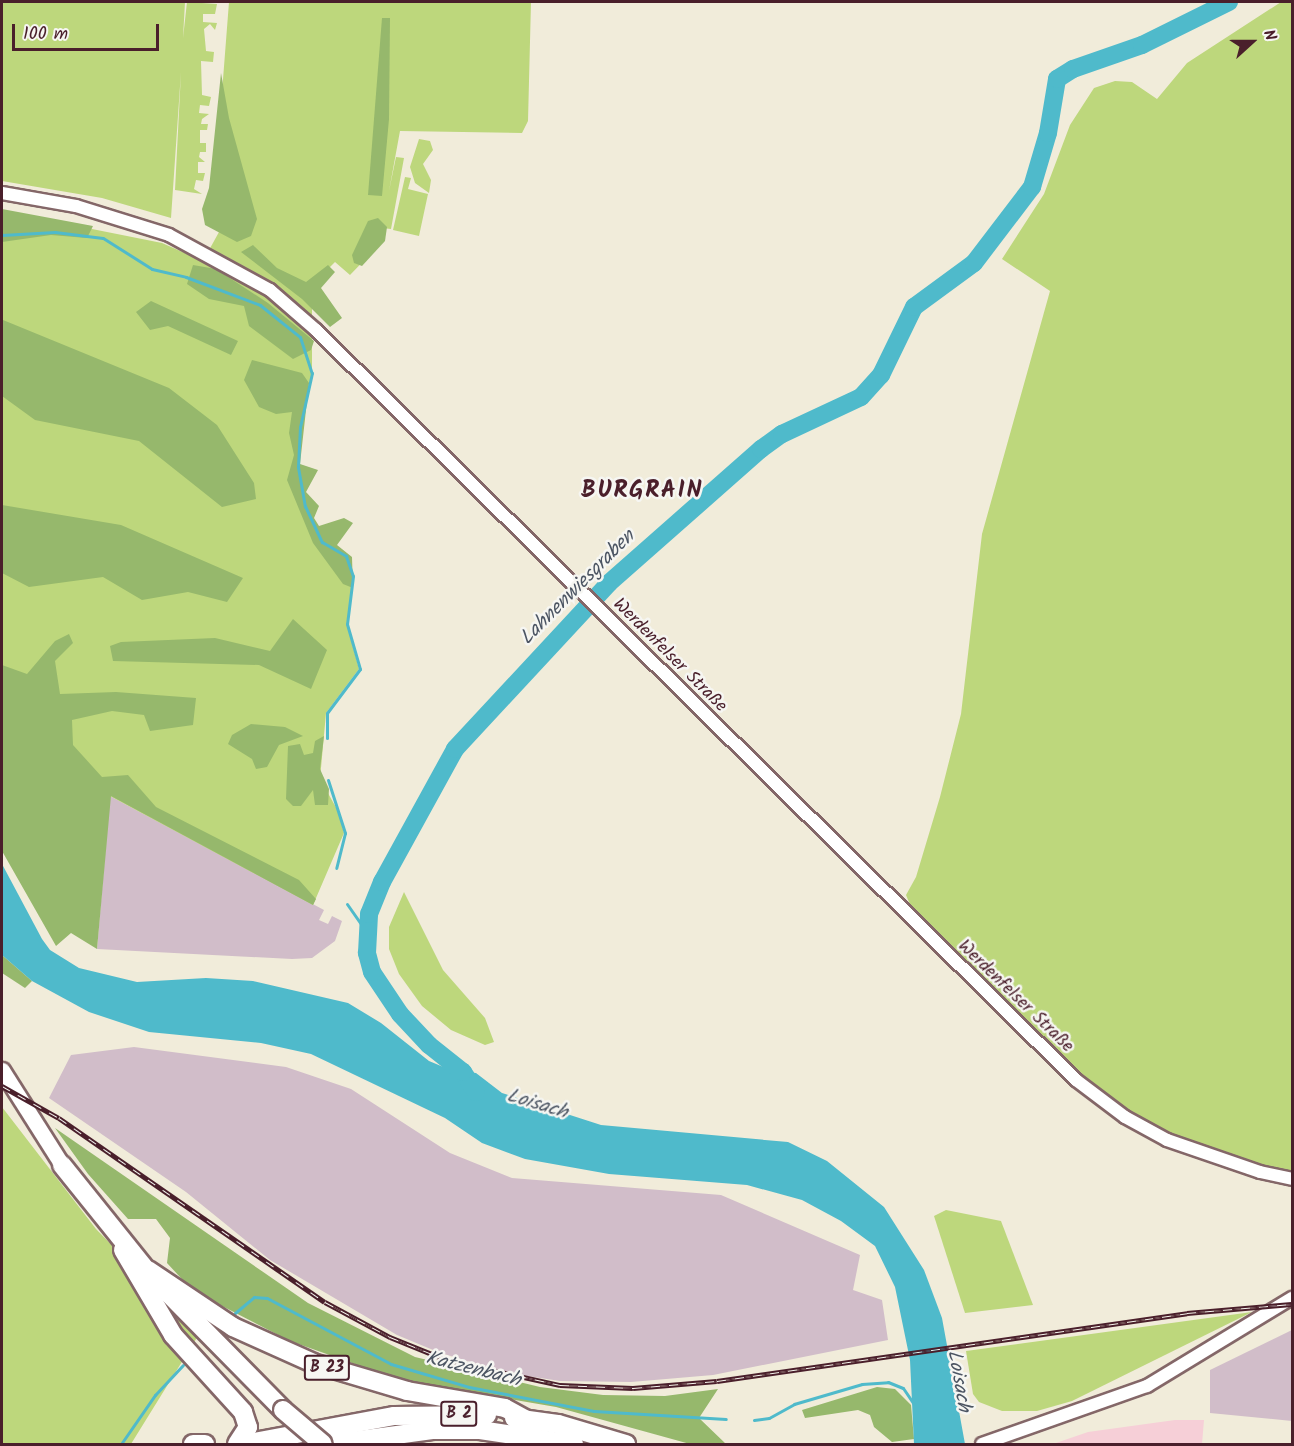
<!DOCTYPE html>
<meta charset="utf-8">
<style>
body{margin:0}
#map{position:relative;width:1294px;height:1446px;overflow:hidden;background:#f1ecda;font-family:Kalam,sans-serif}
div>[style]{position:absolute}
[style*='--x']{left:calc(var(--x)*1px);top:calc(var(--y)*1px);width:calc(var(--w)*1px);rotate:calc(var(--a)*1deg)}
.built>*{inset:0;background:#f6cfd7}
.industrial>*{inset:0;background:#d1bdc9}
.green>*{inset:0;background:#bdd77c}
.forest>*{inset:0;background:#96b86c}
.water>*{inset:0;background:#4fbacb}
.stream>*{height:3px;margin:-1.5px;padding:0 1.5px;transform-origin:1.5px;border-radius:1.5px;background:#4fbacb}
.river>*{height:18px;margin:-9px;padding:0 9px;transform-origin:9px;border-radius:9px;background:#4fbacb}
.roads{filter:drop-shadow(2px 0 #846768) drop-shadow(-2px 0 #846768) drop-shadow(0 2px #846768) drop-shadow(0 -2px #846768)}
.minor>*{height:12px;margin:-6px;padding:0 6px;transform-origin:6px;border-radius:6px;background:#fff}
.major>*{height:15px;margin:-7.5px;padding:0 7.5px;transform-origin:7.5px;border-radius:7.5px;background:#fff}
.highway>*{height:18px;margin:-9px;padding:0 9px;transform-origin:9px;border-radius:9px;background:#fff}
.rail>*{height:5px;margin-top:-2.5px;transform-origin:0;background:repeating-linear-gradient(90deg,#f6f6f2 0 9px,#4a1f2b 0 18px);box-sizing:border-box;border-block:2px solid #4a1f2b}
.bridges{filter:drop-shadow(2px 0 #846768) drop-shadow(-2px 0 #846768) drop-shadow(0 2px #846768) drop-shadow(0 -2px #846768)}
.highway-bridge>*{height:18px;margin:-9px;padding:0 9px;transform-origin:9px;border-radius:9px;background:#fff}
span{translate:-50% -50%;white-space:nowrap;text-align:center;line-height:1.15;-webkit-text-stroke:5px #f6f6f2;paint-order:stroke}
.shield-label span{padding:2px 4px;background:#f6f6f2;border:2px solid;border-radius:4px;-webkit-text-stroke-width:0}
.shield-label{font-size:16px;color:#4a1f2b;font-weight:700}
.street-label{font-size:18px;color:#4a1f2b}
.water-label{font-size:20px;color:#4c5563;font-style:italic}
.district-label{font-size:24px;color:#4a1f2b;font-weight:700;letter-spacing:1.5px}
.frame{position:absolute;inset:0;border:3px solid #4a1f2b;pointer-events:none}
.north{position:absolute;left:1222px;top:12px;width:60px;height:60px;-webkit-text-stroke:4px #f6f6f2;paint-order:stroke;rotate:69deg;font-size:16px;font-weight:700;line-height:24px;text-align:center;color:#4a1f2b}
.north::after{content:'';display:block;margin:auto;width:21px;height:27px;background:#4a1f2b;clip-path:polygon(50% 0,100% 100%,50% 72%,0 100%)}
.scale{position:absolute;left:12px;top:24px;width:147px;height:27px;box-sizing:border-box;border:3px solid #4a1f2b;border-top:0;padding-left:8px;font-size:18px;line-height:21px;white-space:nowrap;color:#4a1f2b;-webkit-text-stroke:4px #f6f6f2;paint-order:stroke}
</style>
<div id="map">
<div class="built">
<i style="clip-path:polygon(1175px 1420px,1204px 1420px,1202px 1444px,1053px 1444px,1088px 1432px)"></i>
</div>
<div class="industrial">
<i style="clip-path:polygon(110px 796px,324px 910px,319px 920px,328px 924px,332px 916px,342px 921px,335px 941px,312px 958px,292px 959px,97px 949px)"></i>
<i style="clip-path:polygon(134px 1047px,286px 1067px,351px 1089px,450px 1153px,512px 1178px,721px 1195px,860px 1255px,853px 1290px,882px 1300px,888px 1340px,713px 1375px,631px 1382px,560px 1381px,502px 1372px,438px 1352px,397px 1335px,270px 1260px,186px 1192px,49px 1098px,71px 1055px)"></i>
<i style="clip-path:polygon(1292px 1330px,1292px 1421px,1210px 1413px,1210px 1370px)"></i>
</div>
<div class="green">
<i style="clip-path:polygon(2px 2px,185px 2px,183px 38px,187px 2px,217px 4px,215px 14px,203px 14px,203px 22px,217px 23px,215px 30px,210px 24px,204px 29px,206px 51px,214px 52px,213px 62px,201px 61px,202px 95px,211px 97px,209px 106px,200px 105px,199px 113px,209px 114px,202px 119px,201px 124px,208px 124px,207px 130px,200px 130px,200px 143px,206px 143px,206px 152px,200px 152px,199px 157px,205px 162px,198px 162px,198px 173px,205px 173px,203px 181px,196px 180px,194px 189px,202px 194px,175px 190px,181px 72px,171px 218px,102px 198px,2px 181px)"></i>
<i style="clip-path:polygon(229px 2px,531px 2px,528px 121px,522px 133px,400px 131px,389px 191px,396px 157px,404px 158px,391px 229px,382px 228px,379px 245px,350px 275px,335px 262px,312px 285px,312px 373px,300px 427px,298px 467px,304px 506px,353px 576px,347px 625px,359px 669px,326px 713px,320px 779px,338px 811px,344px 833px,313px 905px,110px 796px,2px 728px,2px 211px,162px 243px,203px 261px,219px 232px,220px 118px)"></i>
<i style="clip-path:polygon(1281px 2px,1292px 2px,1292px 1173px,1261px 1167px,1175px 1137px,1114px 1102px,1076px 1073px,911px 907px,906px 895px,916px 877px,940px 797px,961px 714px,982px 534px,1050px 291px,1002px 259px,1044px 194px,1070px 125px,1094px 88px,1115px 81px,1132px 82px,1157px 99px,1187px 63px)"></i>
<i style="clip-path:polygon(419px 139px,430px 141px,433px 150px,423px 164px,431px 180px,429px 193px,415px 183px,410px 167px)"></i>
<i style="clip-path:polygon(405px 177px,411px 178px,408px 189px,428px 194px,419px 236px,393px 230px)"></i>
<i style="clip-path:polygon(404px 892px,443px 970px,485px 1018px,494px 1042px,485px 1045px,451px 1030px,422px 1006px,399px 974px,389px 949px,389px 927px)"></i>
<i style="clip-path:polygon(2px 1107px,96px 1229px,140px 1274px,206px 1323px,131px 1444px,2px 1444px)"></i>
<i style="clip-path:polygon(946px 1210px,1001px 1221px,1033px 1305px,965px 1313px,934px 1216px)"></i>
<i style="clip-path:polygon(1252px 1312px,1072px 1401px,1037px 1411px,1002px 1411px,979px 1402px,973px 1394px,966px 1351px)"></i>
</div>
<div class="forest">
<i style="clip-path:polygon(382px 18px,390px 18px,389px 119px,382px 196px,368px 195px)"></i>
<i style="clip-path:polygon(221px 73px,229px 118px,257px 219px,251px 236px,237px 242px,205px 225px,202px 209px,209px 188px)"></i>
<i style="clip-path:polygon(2px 209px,93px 226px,87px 238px,51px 235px,2px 242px)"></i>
<i style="clip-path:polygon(378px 218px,387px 227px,385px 241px,362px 266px,354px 263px,352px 255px,368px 221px)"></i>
<i style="clip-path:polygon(253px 245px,277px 268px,306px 282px,328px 265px,335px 272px,321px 288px,342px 318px,330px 327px,302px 299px,241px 252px)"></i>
<i style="clip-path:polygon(193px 265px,216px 269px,268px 303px,314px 341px,311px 350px,293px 359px,249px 326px,244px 306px,209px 299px,187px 284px)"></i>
<i style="clip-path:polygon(151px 301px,238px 341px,231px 355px,168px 326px,150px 330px,136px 312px)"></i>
<i style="clip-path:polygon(3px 320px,169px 388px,217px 425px,254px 483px,256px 499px,222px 507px,139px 441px,35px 420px,2px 396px)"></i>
<i style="clip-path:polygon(252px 360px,302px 373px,309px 383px,300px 464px,318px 470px,306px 492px,319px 506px,314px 518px,319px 526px,344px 518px,353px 523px,337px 545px,352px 557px,353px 588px,343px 584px,313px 543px,287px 480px,294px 455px,289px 433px,292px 412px,276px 414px,259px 407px,244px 380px)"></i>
<i style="clip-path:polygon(2px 505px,121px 525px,243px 578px,227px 602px,188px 592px,142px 600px,103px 577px,29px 587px,2px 573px)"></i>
<i style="clip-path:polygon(293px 619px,327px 650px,311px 689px,259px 665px,113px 661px,110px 646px,121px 642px,215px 638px,270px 651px)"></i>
<i style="clip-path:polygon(69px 634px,73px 643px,55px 661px,60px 694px,116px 692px,196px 698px,193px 725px,150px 731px,144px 715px,112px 711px,72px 720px,73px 745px,102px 777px,128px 775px,156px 807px,299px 880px,316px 899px,313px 905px,111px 796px,97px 949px,71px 933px,56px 946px,2px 851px,2px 665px,27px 674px,55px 641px)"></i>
<i style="clip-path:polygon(251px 724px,285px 727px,303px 736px,279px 745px,267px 767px,256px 769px,252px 759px,228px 744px,232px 735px)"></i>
<i style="clip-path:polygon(324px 736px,320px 769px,329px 789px,328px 805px,315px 805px,313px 790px,301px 806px,293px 806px,286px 799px,288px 746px,300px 744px,304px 755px,313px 753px,315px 741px)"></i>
<i style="clip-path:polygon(2px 955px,32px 981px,25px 988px,2px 973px)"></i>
<i style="clip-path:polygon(55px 1128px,308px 1303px,415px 1357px,540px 1387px,603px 1395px,665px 1396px,718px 1389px,699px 1418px,726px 1444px,690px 1444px,556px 1407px,400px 1380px,290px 1341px,193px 1291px,167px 1263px,170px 1238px,156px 1219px,128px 1219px,88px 1174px)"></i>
<i style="clip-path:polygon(877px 1387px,895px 1389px,911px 1405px,914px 1439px,892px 1442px,874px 1427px,870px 1415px,858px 1410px,805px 1418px,802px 1410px)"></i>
</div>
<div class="water">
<i style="clip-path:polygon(2px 864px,42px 939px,50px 950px,79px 968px,137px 982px,206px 978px,253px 981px,348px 1003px,381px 1023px,429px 1061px,453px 1071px,476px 1073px,502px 1093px,601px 1125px,788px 1142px,827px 1161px,884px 1207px,924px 1270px,942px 1318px,965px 1444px,914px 1444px,910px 1360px,895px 1287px,875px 1246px,841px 1221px,802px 1200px,747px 1185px,609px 1174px,525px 1159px,482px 1143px,445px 1118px,311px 1054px,261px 1043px,149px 1032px,89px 1012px,32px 981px,2px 955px)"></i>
</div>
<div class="stream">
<i style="--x:2;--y:235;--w:53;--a:-3.2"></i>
<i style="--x:55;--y:232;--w:48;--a:7.1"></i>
<i style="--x:103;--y:238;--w:58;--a:32.3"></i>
<i style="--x:152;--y:269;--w:35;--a:13"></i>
<i style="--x:186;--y:277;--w:79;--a:20.7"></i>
<i style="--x:260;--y:305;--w:51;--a:38.7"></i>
<i style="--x:300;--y:337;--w:38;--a:72"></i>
<i style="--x:312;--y:373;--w:55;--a:102.5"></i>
<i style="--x:300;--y:427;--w:40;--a:92.9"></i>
<i style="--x:298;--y:467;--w:40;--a:80"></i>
<i style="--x:305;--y:506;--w:40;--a:65"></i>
<i style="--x:322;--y:542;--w:28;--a:30"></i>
<i style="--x:346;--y:556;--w:21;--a:71"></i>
<i style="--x:353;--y:576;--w:48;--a:97.1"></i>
<i style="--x:347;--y:624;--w:47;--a:73.9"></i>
<i style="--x:360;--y:669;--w:55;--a:126.9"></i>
<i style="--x:327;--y:713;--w:25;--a:90"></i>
<i style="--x:328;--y:780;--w:56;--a:72.2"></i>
<i style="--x:345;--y:833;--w:36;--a:104"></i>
<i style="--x:347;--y:904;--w:33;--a:55"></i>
<i style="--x:235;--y:1313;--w:25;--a:-40"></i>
<i style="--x:254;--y:1297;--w:13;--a:4"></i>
<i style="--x:267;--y:1298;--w:140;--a:28"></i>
<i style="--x:391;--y:1364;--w:81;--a:16.4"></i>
<i style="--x:469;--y:1387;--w:127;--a:10.9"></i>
<i style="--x:594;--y:1411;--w:132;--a:3.5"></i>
<i style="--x:754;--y:1420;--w:15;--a:-8"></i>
<i style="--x:769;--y:1418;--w:29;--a:-29"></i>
<i style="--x:794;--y:1404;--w:71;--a:-16.4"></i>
<i style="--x:862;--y:1384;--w:26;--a:-4"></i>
<i style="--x:888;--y:1382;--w:16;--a:22"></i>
<i style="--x:903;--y:1388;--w:18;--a:56"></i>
<i style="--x:121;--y:1444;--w:60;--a:-55.2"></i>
<i style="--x:155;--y:1395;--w:41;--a:-47"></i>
</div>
<div class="river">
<i style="--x:476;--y:1092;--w:24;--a:-123"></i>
<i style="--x:463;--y:1072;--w:43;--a:-141.5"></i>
<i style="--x:429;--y:1045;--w:42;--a:-133.1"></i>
<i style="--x:400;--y:1014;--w:50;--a:-123.7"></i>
<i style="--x:372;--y:972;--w:20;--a:-105"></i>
<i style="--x:367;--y:953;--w:39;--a:-87"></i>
<i style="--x:369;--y:914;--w:35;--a:-68"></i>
<i style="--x:382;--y:882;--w:152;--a:-61.2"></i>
<i style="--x:455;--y:749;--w:226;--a:-47.1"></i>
<i style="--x:609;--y:583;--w:203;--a:-41.4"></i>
<i style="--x:761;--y:449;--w:26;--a:-36"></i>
<i style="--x:782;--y:434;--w:87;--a:-25.1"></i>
<i style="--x:861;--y:397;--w:30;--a:-48"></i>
<i style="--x:881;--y:375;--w:76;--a:-64.1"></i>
<i style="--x:914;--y:307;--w:74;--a:-36.3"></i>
<i style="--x:974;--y:263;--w:96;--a:-52.7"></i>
<i style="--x:1032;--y:187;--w:56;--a:-73.5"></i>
<i style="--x:1048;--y:133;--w:55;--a:-80.5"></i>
<i style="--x:1057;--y:79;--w:19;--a:-32"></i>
<i style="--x:1073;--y:69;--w:73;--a:-19.2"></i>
<i style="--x:1142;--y:45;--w:97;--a:-26.3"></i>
</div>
<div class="roads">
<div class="minor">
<i style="--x:2;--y:193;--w:75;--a:10"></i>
<i style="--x:76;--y:206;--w:97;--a:17.3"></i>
<i style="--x:169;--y:235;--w:115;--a:28.6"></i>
<i style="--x:270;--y:290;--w:61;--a:41"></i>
<i style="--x:316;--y:330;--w:1068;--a:44.62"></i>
<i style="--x:1076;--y:1080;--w:61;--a:37.1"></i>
<i style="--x:1125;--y:1117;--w:48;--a:28.7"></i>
<i style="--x:1167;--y:1140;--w:98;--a:19"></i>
<i style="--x:1260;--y:1172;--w:33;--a:12"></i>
<i style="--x:982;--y:1444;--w:175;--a:-19.4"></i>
<i style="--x:1147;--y:1386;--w:170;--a:-31.3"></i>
</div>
<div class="major">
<i style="--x:2;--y:1070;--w:112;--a:57.7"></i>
</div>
<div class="highway">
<i style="--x:62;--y:1165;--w:145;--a:51.2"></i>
<i style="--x:153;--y:1278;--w:185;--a:45.4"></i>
<i style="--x:123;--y:1250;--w:99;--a:59.5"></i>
<i style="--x:173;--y:1335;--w:104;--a:47.7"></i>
<i style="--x:243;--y:1412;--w:16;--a:72"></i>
<i style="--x:248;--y:1427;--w:20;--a:123"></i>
<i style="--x:148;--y:1270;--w:102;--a:33.8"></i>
<i style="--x:233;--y:1327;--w:88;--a:24.2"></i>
<i style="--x:313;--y:1363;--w:98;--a:16.6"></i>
<i style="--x:407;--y:1391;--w:99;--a:9.8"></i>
<i style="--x:505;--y:1408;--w:23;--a:29"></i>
<i style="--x:514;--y:1418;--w:44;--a:7.8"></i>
<i style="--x:558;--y:1424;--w:71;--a:16.4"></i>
<i style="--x:193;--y:1444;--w:12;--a:0"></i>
<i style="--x:243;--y:1444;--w:154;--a:-10.5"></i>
<i style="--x:394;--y:1416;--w:93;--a:-0.6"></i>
<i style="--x:330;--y:1444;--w:105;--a:-7.7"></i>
<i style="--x:434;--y:1430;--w:46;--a:0"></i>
<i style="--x:480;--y:1430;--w:95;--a:8.5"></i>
</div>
</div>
<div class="rail">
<i style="--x:2;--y:1086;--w:65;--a:29.3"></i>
<i style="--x:59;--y:1118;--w:323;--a:34.7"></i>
<i style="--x:325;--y:1302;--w:74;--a:28.3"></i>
<i style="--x:390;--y:1337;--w:61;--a:22"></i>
<i style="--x:447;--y:1360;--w:116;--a:12.5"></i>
<i style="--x:560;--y:1385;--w:73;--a:2.4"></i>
<i style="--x:633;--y:1388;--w:84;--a:-4.8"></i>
<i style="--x:717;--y:1381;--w:475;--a:-8.2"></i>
<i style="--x:1187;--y:1313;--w:105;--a:-4.9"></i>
</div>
<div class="bridges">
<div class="highway-bridge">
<i style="--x:283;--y:1410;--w:52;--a:40.4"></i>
</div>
</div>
<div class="shield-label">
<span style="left:327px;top:1368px">B 23</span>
<span style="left:459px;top:1414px">B 2</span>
</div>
<div class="street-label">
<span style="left:669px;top:656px;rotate:45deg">Werdenfelser Straße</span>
<span style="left:1015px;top:997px;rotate:44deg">Werdenfelser Straße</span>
</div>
<div class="water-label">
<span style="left:578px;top:588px;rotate:-45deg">Lahnenwiesgraben</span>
<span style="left:537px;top:1105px;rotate:17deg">Loisach</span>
<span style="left:473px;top:1370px;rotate:14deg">Katzenbach</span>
<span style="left:958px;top:1381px;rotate:80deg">Loisach</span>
</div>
<div class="district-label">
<span style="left:642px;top:491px">BURGRAIN</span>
</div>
<div class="frame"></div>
<div class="north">N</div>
<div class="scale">100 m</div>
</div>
